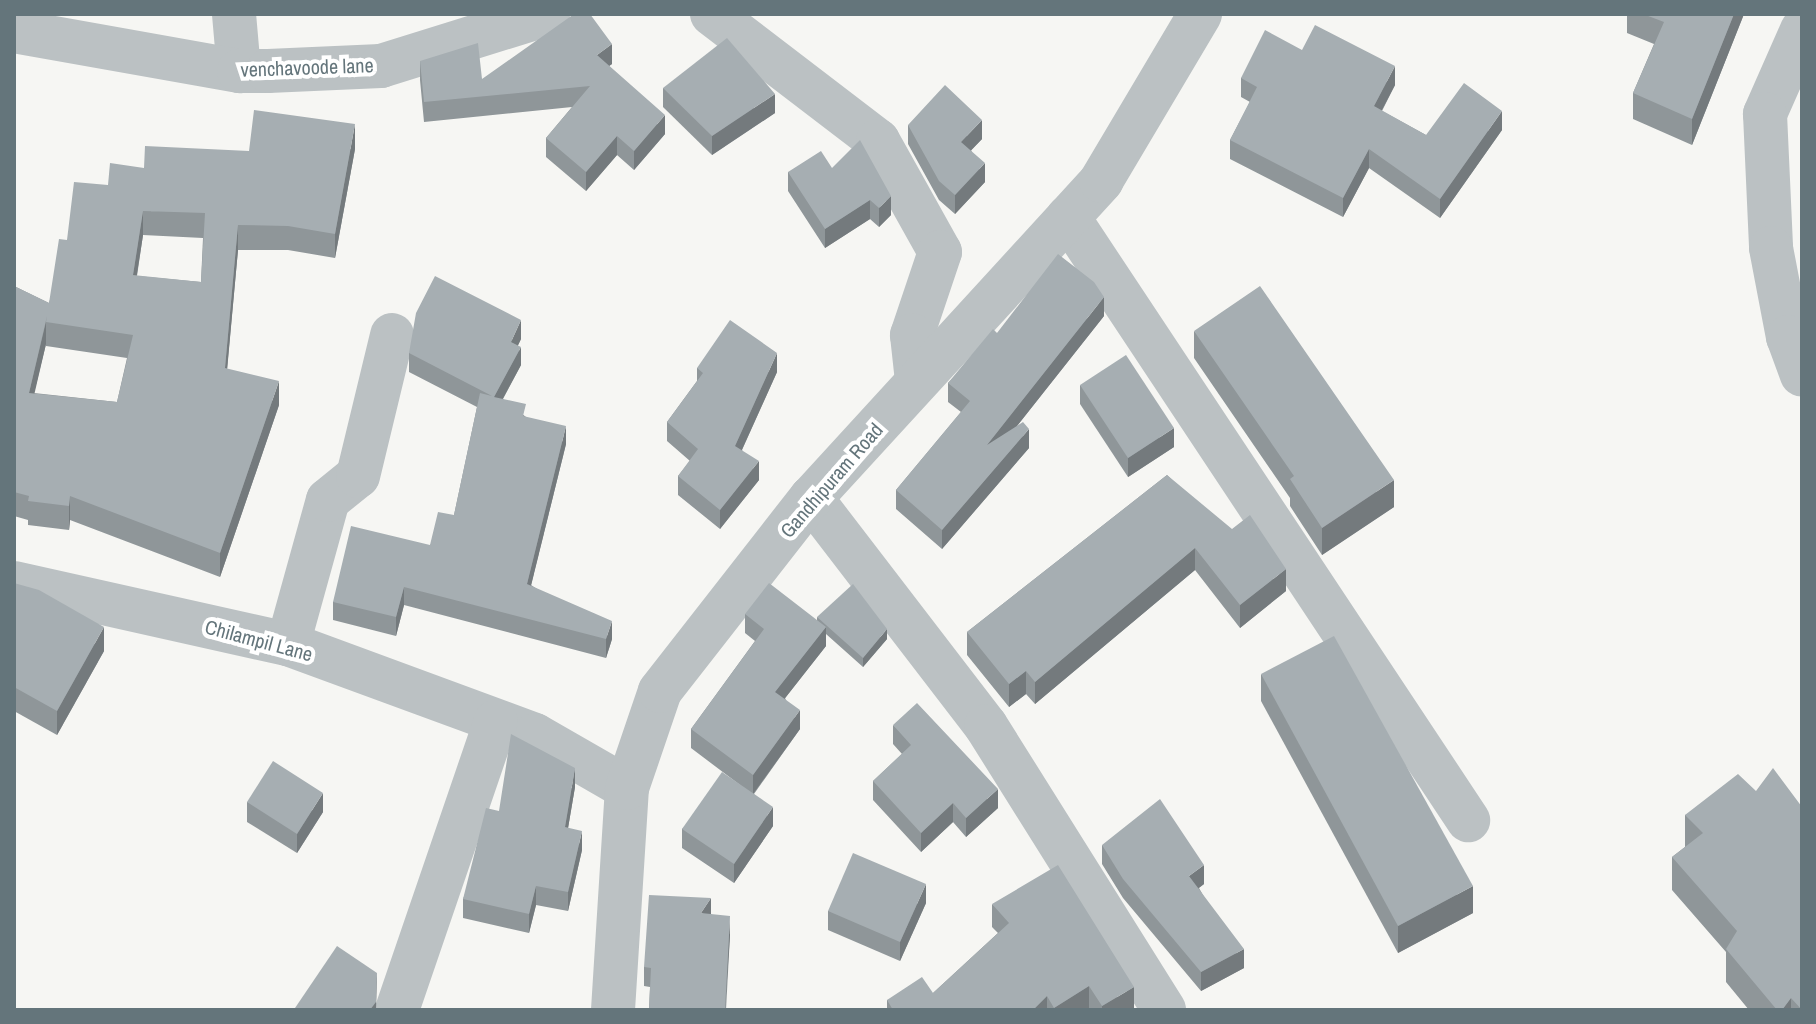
<!DOCTYPE html>
<style>
body{margin:0}
#map{position:relative;width:1816px;height:1024px;overflow:hidden;background:#f6f6f3;font-family:"Archivo Narrow",sans-serif}
div>[style]{position:absolute}
[style*='--x']{left:calc(var(--x)*1px);top:calc(var(--y)*1px);width:calc(var(--w)*1px);rotate:calc(var(--a)*1deg)}
.street>*{height:44px;margin:-22px;padding:0 22px;transform-origin:22px;border-radius:22px;background:#bbc1c3}
.wall>*{inset:0;background:#8f9699}
.shaded-wall>*{inset:0;background:#747a7d}
.building>*{inset:0;background:#a6aeb2}
span{translate:-50% -50%;white-space:nowrap;text-align:center;line-height:1.15;-webkit-text-stroke:8px #fff;paint-order:stroke}
.street-label{font-size:20px;color:#64757b}
.frame{position:absolute;inset:0;border:16px solid #64757b;pointer-events:none}
</style>
<div id="map">
<div class="street">
<i style="--x:234;--y:14;--w:57;--a:85"></i>
<i style="--x:712;--y:14;--w:209;--a:37.4"></i>
<i style="--x:878;--y:141;--w:127;--a:60.8"></i>
<i style="--x:940;--y:252;--w:88;--a:108.6"></i>
<i style="--x:912;--y:335;--w:46;--a:83.8"></i>
<i style="--x:1802;--y:30;--w:92;--a:113.8"></i>
<i style="--x:1765;--y:114;--w:134;--a:87.4"></i>
<i style="--x:1771;--y:248;--w:91;--a:79.2"></i>
<i style="--x:1788;--y:337;--w:40;--a:69.8"></i>
<i style="--x:14;--y:31;--w:229;--a:10.1"></i>
<i style="--x:239;--y:71;--w:29;--a:0"></i>
<i style="--x:268;--y:71;--w:113;--a:-2.5"></i>
<i style="--x:381;--y:66;--w:175;--a:-17.3"></i>
<i style="--x:1068;--y:217;--w:724;--a:56.44"></i>
<i style="--x:811;--y:498;--w:287;--a:52.5"></i>
<i style="--x:986;--y:726;--w:335;--a:57.9"></i>
<i style="--x:14;--y:583;--w:281;--a:12.6"></i>
<i style="--x:288;--y:644;--w:263;--a:20.2"></i>
<i style="--x:535;--y:735;--w:106;--a:29.9"></i>
<i style="--x:288;--y:644;--w:149;--a:-74.5"></i>
<i style="--x:328;--y:500;--w:38;--a:-39"></i>
<i style="--x:358;--y:476;--w:145;--a:-76.4"></i>
<i style="--x:397;--y:1010;--w:305;--a:-71.1"></i>
<i style="--x:613;--y:1010;--w:222;--a:-86.4"></i>
<i style="--x:627;--y:788;--w:102;--a:-71.2"></i>
<i style="--x:660;--y:691;--w:245;--a:-52"></i>
<i style="--x:811;--y:498;--w:430;--a:-47.5"></i>
<i style="--x:1101;--y:181;--w:194;--a:-59.3"></i>
</div>
<div class="wall">
<i style="clip-path:polygon(1627px 14px,1744px 14px,1692px 145px,1633px 119px,1633px 93px,1654px 44px,1627px 33px)"></i>
<i style="clip-path:polygon(1302px 50px,1395px 85px,1382px 111px,1426px 135px,1502px 130px,1440px 218px,1369px 168px,1343px 217px,1230px 159px,1230px 140px,1250px 102px,1241px 97px,1241px 78px)"></i>
<i style="clip-path:polygon(420px 61px,482px 79px,612px 64px,609px 66px,665px 134px,634px 170px,617px 155px,586px 191px,546px 157px,546px 138px,572px 107px,424px 122px,420px 80px)"></i>
<i style="clip-path:polygon(663px 88px,775px 113px,712px 155px,663px 107px)"></i>
<i style="clip-path:polygon(908px 125px,982px 139px,971px 150px,985px 182px,955px 214px,939px 200px,908px 144px)"></i>
<i style="clip-path:polygon(evenodd,355px 149px,335px 258px,288px 250px,238px 250px,227px 369px,279px 405px,220px 577px,70px 520px,69px 530px,28px 525px,28px 520px,14px 516px,14px 286px,49px 303px,67px 240px,108px 185px,249px 151px,355px 149px,143px 235px,203px 238px,201px 282px,137px 276px,143px 235px,355px 149px,46px 344px,46px 346px,127px 358px,117px 402px,34px 393px,46px 344px)"></i>
<i style="clip-path:polygon(832px 168px,891px 215px,879px 227px,870px 219px,825px 248px,788px 191px,788px 172px)"></i>
<i style="clip-path:polygon(1104px 316px,1017px 426px,1029px 448px,942px 549px,896px 509px,896px 490px,961px 412px,948px 402px,948px 383px,997px 333px)"></i>
<i style="clip-path:polygon(1194px 331px,1394px 507px,1322px 555px,1290px 506px,1290px 498px,1194px 358px)"></i>
<i style="clip-path:polygon(521px 339px,518px 345px,521px 365px,503px 399px,526px 417px,566px 444px,531px 585px,612px 639px,606px 658px,404px 605px,396px 636px,333px 620px,333px 602px,430px 545px,454px 515px,477px 407px,409px 372px,409px 353px)"></i>
<i style="clip-path:polygon(697px 368px,777px 372px,742px 450px,759px 480px,720px 529px,678px 495px,678px 476px,690px 461px,667px 441px,667px 422px,697px 381px)"></i>
<i style="clip-path:polygon(1080px 385px,1174px 447px,1128px 477px,1080px 404px)"></i>
<i style="clip-path:polygon(1167px 475px,1286px 591px,1240px 628px,1195px 570px,1035px 704px,1026px 694px,1009px 707px,967px 655px,967px 632px)"></i>
<i style="clip-path:polygon(14px 583px,104px 651px,57px 735px,14px 711px)"></i>
<i style="clip-path:polygon(745px 614px,817px 621px,817px 617px,887px 639px,863px 667px,826px 634px,826px 646px,785px 698px,800px 729px,754px 794px,773px 826px,734px 883px,682px 848px,682px 829px,740px 785px,691px 748px,691px 729px,755px 641px,745px 633px)"></i>
<i style="clip-path:polygon(1261px 674px,1473px 913px,1398px 953px,1261px 701px)"></i>
<i style="clip-path:polygon(893px 725px,998px 808px,966px 837px,953px 822px,921px 852px,873px 800px,873px 781px,902px 754px,893px 744px)"></i>
<i style="clip-path:polygon(575px 787px,568px 828px,582px 850px,568px 911px,536px 905px,529px 933px,463px 918px,463px 899px,499px 811px)"></i>
<i style="clip-path:polygon(1756px 791px,1802px 1010px,1749px 1010px,1726px 982px,1726px 952px,1672px 890px,1672px 857px,1685px 847px,1685px 815px)"></i>
<i style="clip-path:polygon(247px 802px,323px 812px,297px 853px,247px 822px)"></i>
<i style="clip-path:polygon(1102px 845px,1204px 884px,1199px 888px,1244px 968px,1201px 991px,1123px 898px,1102px 864px)"></i>
<i style="clip-path:polygon(926px 903px,900px 961px,828px 930px,828px 911px)"></i>
<i style="clip-path:polygon(992px 904px,1134px 1010px,887px 1010px,887px 1000px,933px 993px,998px 933px,992px 927px)"></i>
<i style="clip-path:polygon(711px 914px,730px 935px,726px 1010px,649px 1010px,650px 987px,644px 986px,644px 967px)"></i>
</div>
<div class="shaded-wall">
<i style="clip-path:polygon(1734px 14px,1744px 14px,1692px 145px,1692px 119px)"></i>
<i style="clip-path:polygon(612px 44px,612px 64px,597px 74px,597px 55px)"></i>
<i style="clip-path:polygon(1395px 66px,1395px 85px,1374px 125px,1374px 106px)"></i>
<i style="clip-path:polygon(775px 94px,775px 113px,712px 155px,712px 136px)"></i>
<i style="clip-path:polygon(1502px 111px,1502px 130px,1440px 218px,1440px 199px)"></i>
<i style="clip-path:polygon(665px 115px,665px 134px,634px 170px,634px 151px)"></i>
<i style="clip-path:polygon(982px 120px,982px 139px,961px 161px,961px 142px)"></i>
<i style="clip-path:polygon(355px 124px,355px 149px,335px 258px,335px 234px)"></i>
<i style="clip-path:polygon(617px 136px,617px 155px,586px 191px,586px 172px)"></i>
<i style="clip-path:polygon(1369px 149px,1369px 168px,1343px 217px,1343px 198px)"></i>
<i style="clip-path:polygon(985px 163px,985px 182px,955px 214px,955px 195px)"></i>
<i style="clip-path:polygon(891px 196px,891px 215px,879px 227px,879px 208px)"></i>
<i style="clip-path:polygon(870px 200px,870px 219px,825px 248px,825px 229px)"></i>
<i style="clip-path:polygon(143px 211px,143px 235px,133px 299px,133px 275px)"></i>
<i style="clip-path:polygon(238px 225px,238px 250px,225px 393px,225px 368px)"></i>
<i style="clip-path:polygon(1104px 297px,1104px 316px,987px 464px,987px 445px)"></i>
<i style="clip-path:polygon(521px 320px,521px 339px,511px 360px,511px 342px)"></i>
<i style="clip-path:polygon(46px 322px,46px 344px,29px 417px,29px 393px)"></i>
<i style="clip-path:polygon(521px 347px,521px 365px,494px 415px,494px 397px)"></i>
<i style="clip-path:polygon(777px 353px,777px 372px,735px 465px,735px 446px)"></i>
<i style="clip-path:polygon(279px 381px,279px 405px,220px 577px,220px 553px)"></i>
<i style="clip-path:polygon(566px 426px,566px 444px,527px 602px,527px 584px)"></i>
<i style="clip-path:polygon(1174px 428px,1174px 447px,1128px 477px,1128px 458px)"></i>
<i style="clip-path:polygon(1029px 429px,1029px 448px,942px 549px,942px 530px)"></i>
<i style="clip-path:polygon(759px 461px,759px 480px,720px 529px,720px 510px)"></i>
<i style="clip-path:polygon(1394px 480px,1394px 507px,1322px 555px,1322px 528px)"></i>
<i style="clip-path:polygon(70px 496px,70px 520px,69px 530px,69px 506px)"></i>
<i style="clip-path:polygon(1195px 548px,1195px 570px,1035px 704px,1035px 682px)"></i>
<i style="clip-path:polygon(1286px 569px,1286px 591px,1240px 628px,1240px 605px)"></i>
<i style="clip-path:polygon(404px 587px,404px 605px,396px 636px,396px 617px)"></i>
<i style="clip-path:polygon(612px 621px,612px 639px,606px 658px,606px 639px)"></i>
<i style="clip-path:polygon(104px 627px,104px 651px,57px 735px,57px 711px)"></i>
<i style="clip-path:polygon(826px 627px,826px 646px,775px 711px,775px 692px)"></i>
<i style="clip-path:polygon(887px 629px,887px 639px,863px 667px,863px 658px)"></i>
<i style="clip-path:polygon(1026px 671px,1026px 694px,1009px 707px,1009px 684px)"></i>
<i style="clip-path:polygon(800px 710px,800px 729px,753px 794px,753px 775px)"></i>
<i style="clip-path:polygon(575px 768px,575px 787px,565px 846px,565px 827px)"></i>
<i style="clip-path:polygon(998px 789px,998px 808px,966px 837px,966px 818px)"></i>
<i style="clip-path:polygon(323px 793px,323px 812px,297px 853px,297px 834px)"></i>
<i style="clip-path:polygon(953px 803px,953px 822px,921px 852px,921px 833px)"></i>
<i style="clip-path:polygon(773px 807px,773px 826px,734px 883px,734px 864px)"></i>
<i style="clip-path:polygon(582px 831px,582px 850px,568px 911px,568px 892px)"></i>
<i style="clip-path:polygon(1204px 865px,1204px 884px,1189px 895px,1189px 876px)"></i>
<i style="clip-path:polygon(926px 884px,926px 903px,900px 961px,900px 942px)"></i>
<i style="clip-path:polygon(536px 886px,536px 905px,529px 933px,529px 914px)"></i>
<i style="clip-path:polygon(1473px 886px,1473px 913px,1398px 953px,1398px 926px)"></i>
<i style="clip-path:polygon(711px 898px,711px 917px,701px 913px)"></i>
<i style="clip-path:polygon(730px 916px,730px 935px,725px 1010px)"></i>
<i style="clip-path:polygon(1244px 949px,1244px 968px,1201px 991px,1201px 972px)"></i>
<i style="clip-path:polygon(377px 973px,376px 1010px,370px 1010px)"></i>
<i style="clip-path:polygon(1089px 986px,1089px 1009px,1054px 1010px,1054px 1008px)"></i>
<i style="clip-path:polygon(1134px 987px,1134px 1010px,1102px 1010px,1102px 1006px)"></i>
<i style="clip-path:polygon(1047px 996px,1047px 1010px,1033px 1010px)"></i>
<i style="clip-path:polygon(1791px 998px,1791px 1010px,1782px 1010px)"></i>
</div>
<div class="building">
<i style="clip-path:polygon(574px 14px,590px 14px,612px 44px,597px 55px,665px 115px,634px 151px,617px 136px,586px 172px,546px 138px,590px 86px,424px 102px,420px 61px,478px 43px,482px 79px)"></i>
<i style="clip-path:polygon(1643px 14px,1734px 14px,1692px 119px,1633px 93px,1664px 22px)"></i>
<i style="clip-path:polygon(1315px 25px,1395px 66px,1374px 106px,1426px 135px,1464px 83px,1502px 111px,1440px 199px,1369px 149px,1343px 198px,1230px 140px,1257px 87px,1241px 78px,1265px 30px,1302px 50px)"></i>
<i style="clip-path:polygon(727px 38px,775px 94px,712px 136px,663px 88px)"></i>
<i style="clip-path:polygon(945px 85px,982px 120px,961px 142px,985px 163px,955px 195px,939px 181px,908px 125px)"></i>
<i style="clip-path:polygon(evenodd,254px 110px,355px 124px,335px 234px,288px 226px,238px 225px,225px 368px,279px 381px,220px 553px,70px 496px,69px 506px,28px 501px,29px 496px,14px 492px,14px 286px,49px 303px,59px 239px,67px 240px,74px 182px,108px 185px,110px 163px,144px 168px,145px 146px,249px 151px,254px 110px,143px 211px,205px 213px,201px 282px,133px 275px,143px 211px,254px 110px,47px 316px,46px 322px,133px 335px,117px 402px,29px 393px,47px 316px)"></i>
<i style="clip-path:polygon(860px 140px,891px 196px,879px 208px,870px 200px,825px 229px,788px 172px,821px 151px,832px 168px)"></i>
<i style="clip-path:polygon(1058px 254px,1094px 282px,1104px 297px,987px 445px,1023px 422px,1029px 429px,942px 530px,896px 490px,970px 401px,948px 383px,993px 329px,997px 333px)"></i>
<i style="clip-path:polygon(435px 276px,521px 320px,511px 342px,521px 347px,494px 397px,526px 404px,523px 416px,566px 426px,527px 584px,612px 621px,606px 639px,404px 587px,396px 617px,333px 602px,351px 526px,430px 545px,438px 512px,454px 515px,480px 393px,492px 396px,409px 353px,416px 313px)"></i>
<i style="clip-path:polygon(1260px 286px,1394px 480px,1322px 528px,1290px 479px,1294px 476px,1194px 331px)"></i>
<i style="clip-path:polygon(730px 320px,777px 353px,735px 446px,759px 461px,720px 510px,678px 476px,698px 449px,667px 422px,703px 373px,697px 368px)"></i>
<i style="clip-path:polygon(1126px 355px,1174px 428px,1128px 458px,1080px 385px)"></i>
<i style="clip-path:polygon(1167px 475px,1232px 529px,1250px 515px,1286px 569px,1240px 605px,1195px 548px,1035px 682px,1026px 671px,1009px 684px,967px 632px)"></i>
<i style="clip-path:polygon(14px 583px,39px 590px,104px 627px,57px 711px,14px 687px)"></i>
<i style="clip-path:polygon(769px 583px,826px 627px,775px 692px,800px 710px,753px 775px,691px 729px,764px 629px,745px 614px)"></i>
<i style="clip-path:polygon(853px 584px,887px 629px,863px 658px,817px 617px)"></i>
<i style="clip-path:polygon(1334px 636px,1473px 886px,1398px 926px,1261px 674px)"></i>
<i style="clip-path:polygon(917px 703px,998px 789px,966px 818px,953px 803px,921px 833px,873px 781px,911px 745px,893px 725px)"></i>
<i style="clip-path:polygon(511px 734px,575px 768px,565px 827px,582px 831px,568px 892px,536px 886px,529px 914px,463px 899px,486px 808px,499px 811px)"></i>
<i style="clip-path:polygon(273px 761px,323px 793px,297px 834px,247px 802px)"></i>
<i style="clip-path:polygon(1773px 768px,1802px 807px,1802px 1010px,1791px 998px,1782px 1010px,1777px 1010px,1726px 949px,1737px 931px,1672px 857px,1703px 833px,1685px 815px,1738px 774px,1756px 791px)"></i>
<i style="clip-path:polygon(722px 772px,773px 807px,734px 864px,682px 829px)"></i>
<i style="clip-path:polygon(1160px 799px,1204px 865px,1189px 876px,1244px 949px,1201px 972px,1123px 879px,1102px 845px)"></i>
<i style="clip-path:polygon(853px 853px,926px 884px,900px 942px,828px 911px)"></i>
<i style="clip-path:polygon(1058px 865px,1134px 987px,1102px 1006px,1089px 986px,1054px 1008px,1047px 996px,1033px 1010px,893px 1010px,887px 1000px,922px 977px,933px 993px,1009px 923px,992px 904px)"></i>
<i style="clip-path:polygon(649px 895px,711px 898px,701px 913px,730px 916px,725px 1010px,649px 1010px,651px 968px,644px 967px)"></i>
<i style="clip-path:polygon(337px 946px,377px 973px,376px 1002px,370px 1010px,298px 1010px,295px 1008px)"></i>
</div>
<div class="street-label">
<span style="left:307px;top:67px;rotate:-2deg">venchavoode lane</span>
<span style="left:831px;top:480px;rotate:-49deg">Gandhipuram Road</span>
<span style="left:259px;top:640px;rotate:15deg">Chilampil Lane</span>
</div>
<div class="frame"></div>
</div>
